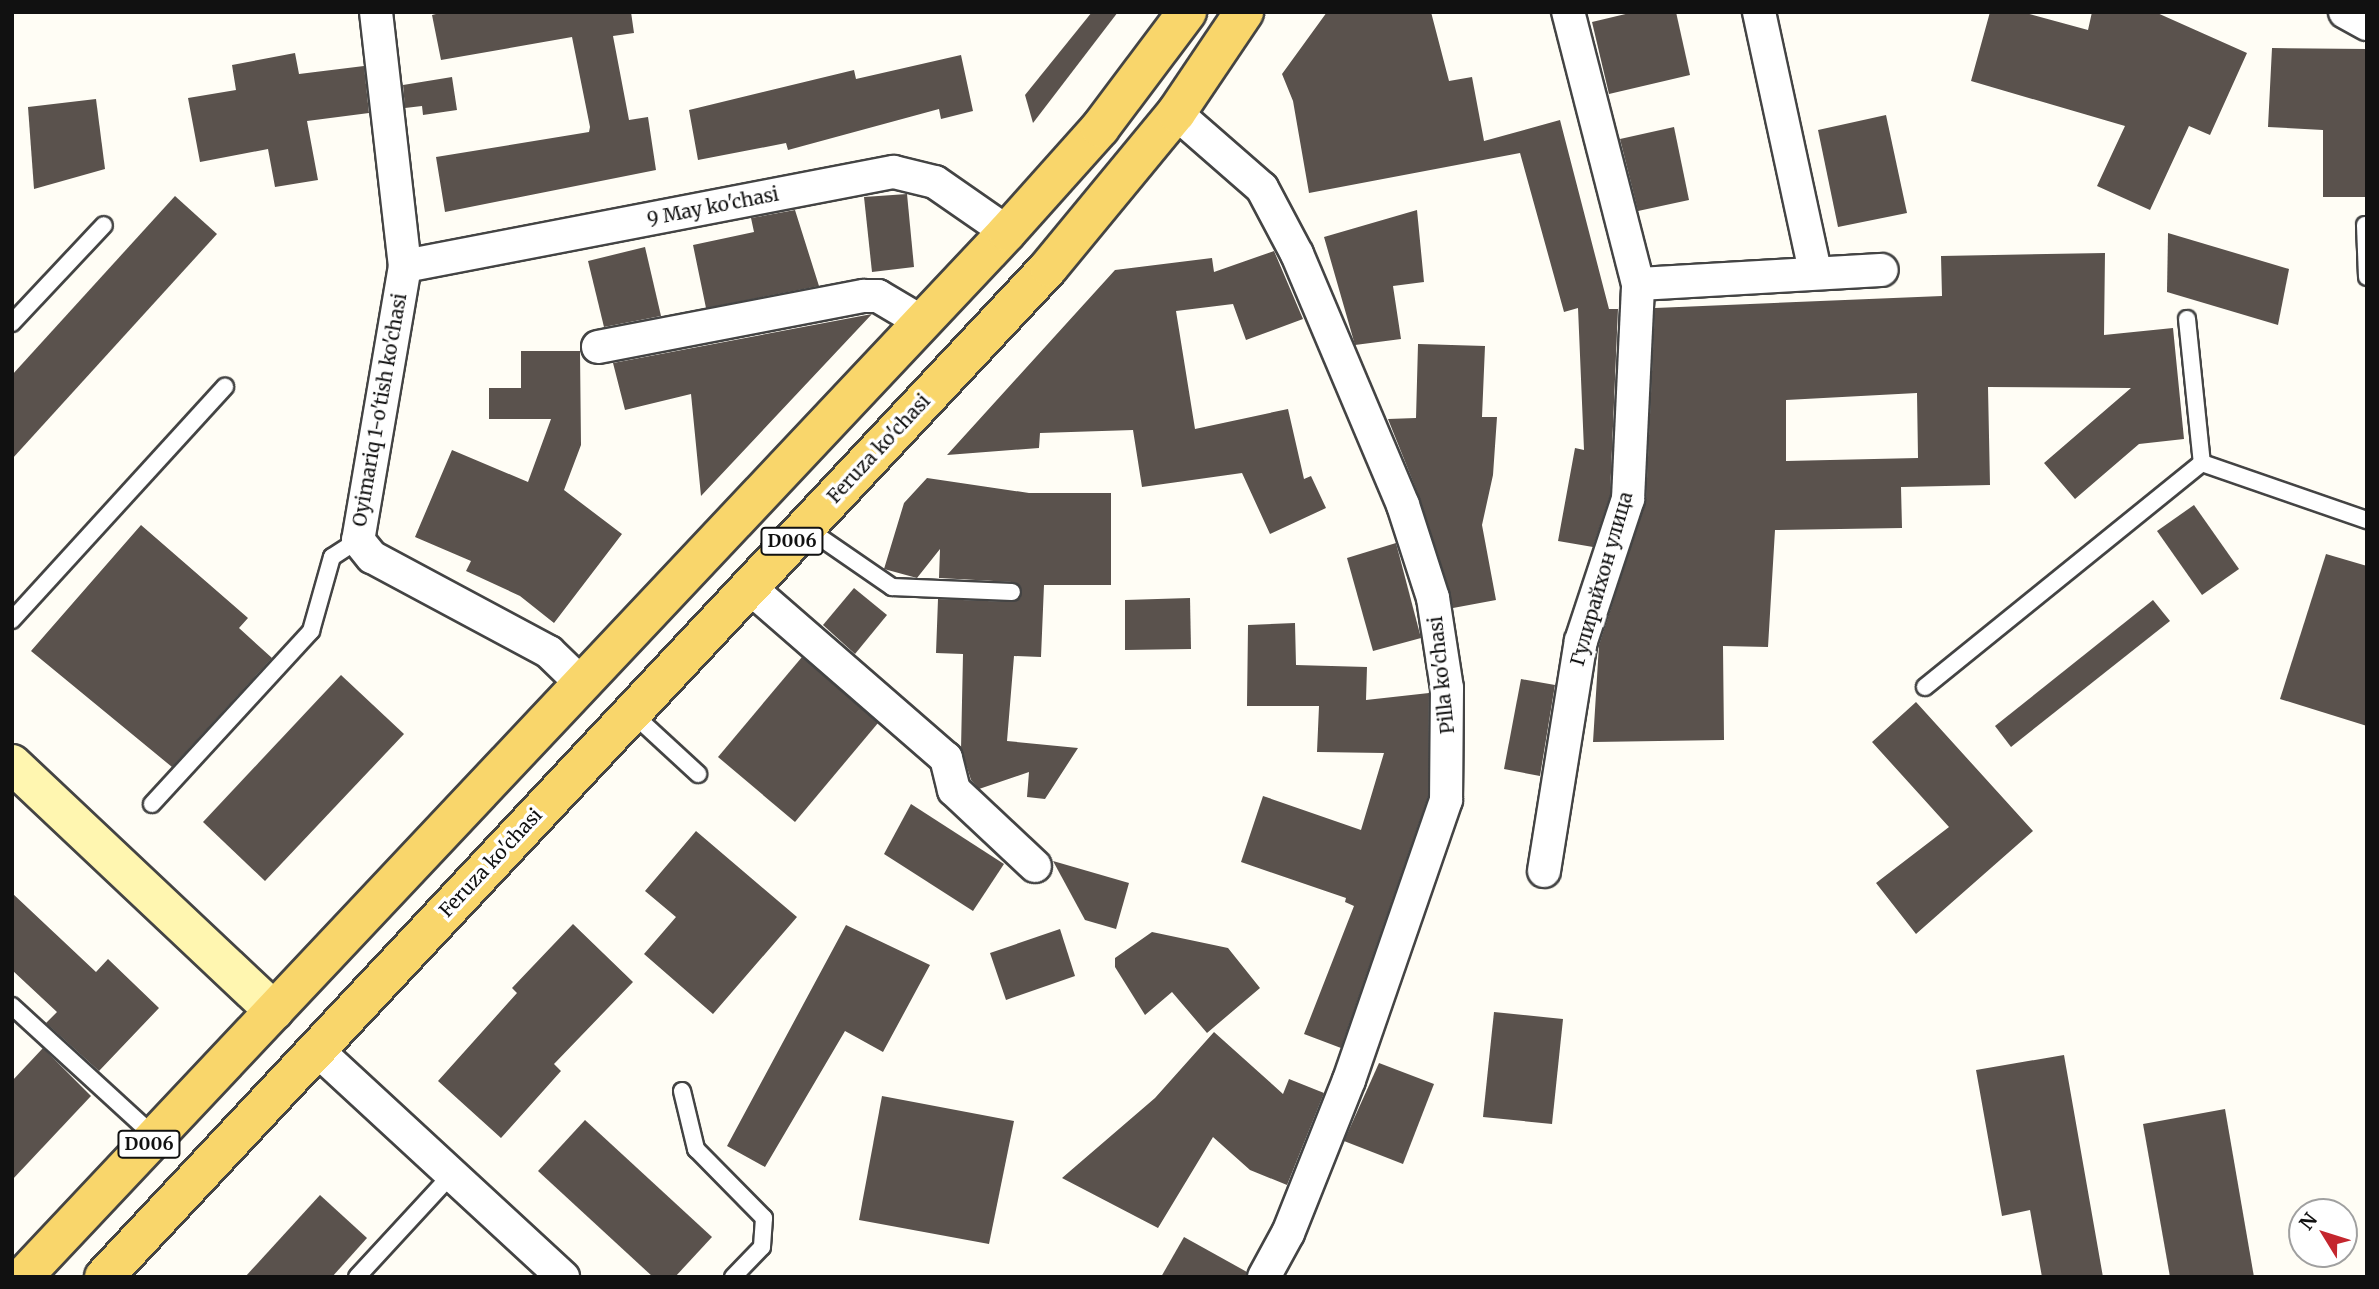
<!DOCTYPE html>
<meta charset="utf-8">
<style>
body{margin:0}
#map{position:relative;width:2379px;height:1289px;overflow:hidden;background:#fffdf5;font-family:Merriweather,serif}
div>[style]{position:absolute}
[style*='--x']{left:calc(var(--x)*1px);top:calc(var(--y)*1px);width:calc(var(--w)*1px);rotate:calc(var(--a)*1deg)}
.building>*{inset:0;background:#5a524d}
.roads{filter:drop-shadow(2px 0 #444) drop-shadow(-2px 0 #444) drop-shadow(0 2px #444) drop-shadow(0 -2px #444)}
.lane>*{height:16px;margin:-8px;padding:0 8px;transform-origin:8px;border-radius:8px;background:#fff}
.street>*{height:32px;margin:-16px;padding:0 16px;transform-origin:16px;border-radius:16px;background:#fff}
.secondary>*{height:38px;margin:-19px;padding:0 19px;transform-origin:19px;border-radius:19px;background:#fff6b0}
.primary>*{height:38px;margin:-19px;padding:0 19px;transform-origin:19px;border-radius:19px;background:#f9d66b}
span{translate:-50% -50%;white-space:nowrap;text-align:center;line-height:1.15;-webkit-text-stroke:7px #fff;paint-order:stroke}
.shield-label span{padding:2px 5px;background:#fff;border:2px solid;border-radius:5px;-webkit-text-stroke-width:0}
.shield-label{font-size:18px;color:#111;font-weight:700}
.street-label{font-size:19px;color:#111}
.frame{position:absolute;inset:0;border:14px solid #111;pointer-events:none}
.north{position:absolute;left:2288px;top:1198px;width:70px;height:70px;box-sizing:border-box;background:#fff;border:2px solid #a0a0a0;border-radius:50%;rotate:308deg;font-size:19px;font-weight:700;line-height:28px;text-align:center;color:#111}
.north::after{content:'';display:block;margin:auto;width:24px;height:32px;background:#c4262e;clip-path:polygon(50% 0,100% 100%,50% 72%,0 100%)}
</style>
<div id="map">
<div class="building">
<i style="clip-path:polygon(444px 12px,631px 12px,634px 33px,613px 36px,629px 120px,648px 117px,656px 170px,445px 212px,436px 157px,589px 132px,590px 127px,572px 37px,441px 60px,432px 15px)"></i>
<i style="clip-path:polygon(1092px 12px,1118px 12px,1033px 123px,1025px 95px)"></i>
<i style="clip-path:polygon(1327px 12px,1431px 12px,1449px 81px,1472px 77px,1484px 141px,1560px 120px,1609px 309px,1618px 309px,1610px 496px,1593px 547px,1558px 541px,1575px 448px,1584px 450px,1578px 308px,1564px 312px,1520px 153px,1309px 193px,1293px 101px,1282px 74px)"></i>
<i style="clip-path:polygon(1634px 12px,1676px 12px,1690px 75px,1609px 94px,1592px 22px)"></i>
<i style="clip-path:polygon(1990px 12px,2022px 12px,2088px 30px,2092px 12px,2155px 12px,2247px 53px,2210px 135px,2189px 126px,2150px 210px,2097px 186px,2125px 126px,1971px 81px)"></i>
<i style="clip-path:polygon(2272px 48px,2367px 49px,2367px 197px,2323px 197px,2323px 130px,2268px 127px)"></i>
<i style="clip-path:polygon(295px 53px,299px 74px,364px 66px,369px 113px,307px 121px,318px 180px,275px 187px,268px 149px,200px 162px,188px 98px,236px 90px,232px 65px)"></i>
<i style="clip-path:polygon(961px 55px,973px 111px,941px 119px,939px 109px,788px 150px,786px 143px,698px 160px,689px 110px,854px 70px,856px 79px)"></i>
<i style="clip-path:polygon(452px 77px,457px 110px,423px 115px,422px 106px,405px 108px,403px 85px)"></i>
<i style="clip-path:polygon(96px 99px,105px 169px,34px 189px,28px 107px)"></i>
<i style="clip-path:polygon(1886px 115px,1907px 213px,1838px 227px,1818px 130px)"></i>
<i style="clip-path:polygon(1674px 127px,1689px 200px,1638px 211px,1620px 139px)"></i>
<i style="clip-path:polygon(907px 194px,914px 267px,872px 272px,864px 197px)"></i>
<i style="clip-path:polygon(175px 196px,217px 234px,12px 459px,12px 375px)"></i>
<i style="clip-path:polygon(795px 210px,819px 286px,706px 308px,693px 245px,754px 232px,751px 218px)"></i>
<i style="clip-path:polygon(1417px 210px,1424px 282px,1393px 286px,1401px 339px,1355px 345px,1324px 237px)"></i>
<i style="clip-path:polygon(2168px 233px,2289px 269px,2278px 325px,2167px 292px)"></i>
<i style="clip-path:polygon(645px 247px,661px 316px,604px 327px,588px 261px)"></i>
<i style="clip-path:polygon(1274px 251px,1303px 319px,1246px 340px,1233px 304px,1176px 311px,1195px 429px,1288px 409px,1304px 479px,1311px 476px,1326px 508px,1270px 534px,1242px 473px,1142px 487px,1133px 430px,1040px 433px,1039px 448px,947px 455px,1115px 270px,1212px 258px,1214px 272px)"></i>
<i style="clip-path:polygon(evenodd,2105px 253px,2104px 335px,2173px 328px,2184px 439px,2139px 444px,2075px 499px,2044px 463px,2131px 388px,1988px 387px,1990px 485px,1901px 487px,1902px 528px,1775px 530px,1768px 647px,1723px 646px,1724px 740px,1593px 742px,1599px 645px,1646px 500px,1655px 308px,1942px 296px,1941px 256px,2105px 253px,1917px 393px,1918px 458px,1786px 461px,1786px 400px,1917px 393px)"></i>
<i style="clip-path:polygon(872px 314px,701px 496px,691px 394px,625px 410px,613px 363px)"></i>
<i style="clip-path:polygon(1418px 344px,1485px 346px,1482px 417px,1497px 417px,1493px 475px,1482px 525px,1496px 600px,1453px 608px,1420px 499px,1388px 419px,1416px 418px)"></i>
<i style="clip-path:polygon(521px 351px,580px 351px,581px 445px,564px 490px,622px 534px,554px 623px,520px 596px,466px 571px,471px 561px,415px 537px,452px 450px,528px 482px,551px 419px,489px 419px,489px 388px,521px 388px)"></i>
<i style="clip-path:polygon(927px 478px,1029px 493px,1111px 493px,1111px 585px,1044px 585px,1041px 657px,1014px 656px,1007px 741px,1078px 748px,1045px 799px,1027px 797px,1029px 772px,979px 789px,971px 780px,961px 749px,963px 654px,936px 653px,938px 599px,1012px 602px,1021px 597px,1021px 587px,1012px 582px,939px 578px,940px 549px,917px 578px,884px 569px,904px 503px)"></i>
<i style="clip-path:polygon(2194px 505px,2239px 569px,2202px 595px,2157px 531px)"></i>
<i style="clip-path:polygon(141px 525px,248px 618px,239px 628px,272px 658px,172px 767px,31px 651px)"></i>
<i style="clip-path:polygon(1396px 543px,1421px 638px,1373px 651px,1347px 558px)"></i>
<i style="clip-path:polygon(2326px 554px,2367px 566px,2367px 726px,2280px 699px)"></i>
<i style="clip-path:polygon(854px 588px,887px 615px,855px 654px,823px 625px)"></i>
<i style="clip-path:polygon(1190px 598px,1191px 649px,1125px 650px,1125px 600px)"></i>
<i style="clip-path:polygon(2153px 600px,2170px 621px,2011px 747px,1995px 726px)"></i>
<i style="clip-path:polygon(1295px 623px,1296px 665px,1367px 667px,1366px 700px,1429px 693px,1428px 797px,1341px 1048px,1304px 1034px,1354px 906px,1345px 902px,1346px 898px,1241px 862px,1263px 796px,1361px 830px,1384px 753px,1317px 752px,1319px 706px,1247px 706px,1248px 625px)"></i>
<i style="clip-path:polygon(802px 657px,878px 723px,795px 822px,718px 757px)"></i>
<i style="clip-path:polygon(341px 675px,404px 734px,265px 881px,203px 822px)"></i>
<i style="clip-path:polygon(1521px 679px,1555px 685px,1540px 776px,1504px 769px)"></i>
<i style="clip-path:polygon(1916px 702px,2033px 831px,1916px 934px,1876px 883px,1949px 827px,1872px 742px)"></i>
<i style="clip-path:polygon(911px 804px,1004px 864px,973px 911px,884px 854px)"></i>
<i style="clip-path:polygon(696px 831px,797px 917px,713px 1014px,644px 954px,676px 917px,645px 891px)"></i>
<i style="clip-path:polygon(1053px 861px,1129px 883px,1116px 929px,1085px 920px)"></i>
<i style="clip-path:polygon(12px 893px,96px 972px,108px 959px,159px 1008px,99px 1071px,46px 1023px,57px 1012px,12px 970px)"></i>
<i style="clip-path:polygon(573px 924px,633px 982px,554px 1064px,561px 1071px,501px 1138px,438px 1081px,517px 993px,512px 988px)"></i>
<i style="clip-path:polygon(846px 925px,930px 965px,883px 1052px,845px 1031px,765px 1167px,727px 1146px)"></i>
<i style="clip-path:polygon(1060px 929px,1075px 976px,1006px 1000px,990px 953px)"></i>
<i style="clip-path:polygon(1152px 932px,1228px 948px,1260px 988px,1207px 1033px,1172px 992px,1145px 1015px,1115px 967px,1115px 958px)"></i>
<i style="clip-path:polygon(1494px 1012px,1563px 1019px,1552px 1124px,1483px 1117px)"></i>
<i style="clip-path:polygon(1214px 1032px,1283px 1094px,1289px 1079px,1324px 1093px,1287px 1185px,1250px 1170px,1213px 1137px,1158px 1228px,1062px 1178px,1155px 1098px)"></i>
<i style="clip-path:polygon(43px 1048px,91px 1096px,12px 1180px,12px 1081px)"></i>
<i style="clip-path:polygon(2064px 1055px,2103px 1277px,2042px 1277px,2030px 1210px,2002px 1216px,1976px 1070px)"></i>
<i style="clip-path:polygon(1379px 1063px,1434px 1084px,1403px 1164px,1344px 1141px)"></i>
<i style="clip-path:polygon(882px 1096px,1014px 1121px,989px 1244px,859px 1220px)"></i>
<i style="clip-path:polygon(2225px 1109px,2254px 1277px,2170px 1277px,2143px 1124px)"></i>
<i style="clip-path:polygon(585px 1120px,712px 1237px,675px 1277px,653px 1277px,538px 1171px)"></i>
<i style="clip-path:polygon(320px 1195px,367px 1238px,332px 1277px,245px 1277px)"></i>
<i style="clip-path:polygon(1184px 1237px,1247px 1272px,1246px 1277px,1161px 1277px)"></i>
</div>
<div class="roads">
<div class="lane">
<i style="--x:2365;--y:225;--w:52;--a:87.8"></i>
<i style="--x:2187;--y:319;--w:145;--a:84.1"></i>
<i style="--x:12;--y:323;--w:134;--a:-46.8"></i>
<i style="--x:805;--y:527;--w:106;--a:34.6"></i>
<i style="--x:892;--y:587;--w:120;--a:2.4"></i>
<i style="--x:12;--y:620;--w:316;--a:-47.6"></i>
<i style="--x:1925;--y:687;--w:356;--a:-39"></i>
<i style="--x:2202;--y:463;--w:175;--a:19.1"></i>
<i style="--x:632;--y:713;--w:90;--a:42.7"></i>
<i style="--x:152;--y:804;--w:235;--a:-47.4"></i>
<i style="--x:311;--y:631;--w:77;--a:-74.2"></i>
<i style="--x:332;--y:557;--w:31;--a:-33"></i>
<i style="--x:12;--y:1006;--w:194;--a:42.5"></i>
<i style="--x:682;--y:1091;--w:60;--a:76.4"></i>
<i style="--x:696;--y:1149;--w:97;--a:45.4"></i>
<i style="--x:764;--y:1218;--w:29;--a:94"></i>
<i style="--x:762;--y:1247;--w:42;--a:134"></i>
<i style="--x:357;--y:1277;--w:140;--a:-47.3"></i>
</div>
<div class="street">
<i style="--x:376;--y:12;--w:256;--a:83.5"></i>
<i style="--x:405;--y:266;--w:278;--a:99.7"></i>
<i style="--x:358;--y:540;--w:22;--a:51"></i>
<i style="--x:372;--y:557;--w:201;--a:28.2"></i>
<i style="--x:549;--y:652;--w:46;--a:44.1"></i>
<i style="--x:1759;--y:12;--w:266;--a:77.8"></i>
<i style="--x:2345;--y:12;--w:25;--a:29"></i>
<i style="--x:1176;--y:113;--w:114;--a:41.1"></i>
<i style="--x:1262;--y:188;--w:75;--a:62.1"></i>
<i style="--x:1297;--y:254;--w:272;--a:67.1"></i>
<i style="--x:1403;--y:505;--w:98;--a:72.1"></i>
<i style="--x:1433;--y:598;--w:91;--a:81.2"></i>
<i style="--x:1447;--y:688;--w:112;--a:90.5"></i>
<i style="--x:1446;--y:800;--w:296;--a:109.1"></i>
<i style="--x:1349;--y:1080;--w:165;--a:111.7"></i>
<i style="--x:1288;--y:1233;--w:50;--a:118.6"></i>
<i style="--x:405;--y:266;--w:498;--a:-10.9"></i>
<i style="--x:894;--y:172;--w:42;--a:13.7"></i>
<i style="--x:935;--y:182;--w:88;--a:34.8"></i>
<i style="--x:1638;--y:284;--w:244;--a:-3.3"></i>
<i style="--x:598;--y:347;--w:271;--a:-10.9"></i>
<i style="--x:864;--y:296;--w:14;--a:0"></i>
<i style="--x:878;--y:296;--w:51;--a:30.6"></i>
<i style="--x:749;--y:587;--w:261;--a:41"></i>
<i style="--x:946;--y:758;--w:33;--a:76"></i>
<i style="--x:954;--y:790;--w:111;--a:43.2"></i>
<i style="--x:1544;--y:871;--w:233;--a:-80.9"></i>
<i style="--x:1581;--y:641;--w:150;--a:-71.7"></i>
<i style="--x:1628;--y:499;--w:215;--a:-87.3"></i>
<i style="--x:1638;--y:284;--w:281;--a:-104.4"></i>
<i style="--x:317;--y:1050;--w:335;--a:42.7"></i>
</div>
<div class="secondary">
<i style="--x:12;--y:764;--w:360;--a:43.3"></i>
</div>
<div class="primary">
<i style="--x:23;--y:1277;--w:1435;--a:-46.72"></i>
<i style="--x:1007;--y:232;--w:140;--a:-48.2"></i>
<i style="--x:1100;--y:128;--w:145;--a:-53.1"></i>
<i style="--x:104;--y:1277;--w:1383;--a:-46.9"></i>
<i style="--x:1049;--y:267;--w:200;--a:-50.5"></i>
<i style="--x:1176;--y:113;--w:122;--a:-56"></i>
</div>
</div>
<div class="shield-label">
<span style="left:792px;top:541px">D006</span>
<span style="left:149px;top:1144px">D006</span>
</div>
<div class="street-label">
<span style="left:713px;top:207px;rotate:-11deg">9 May ko'chasi</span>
<span style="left:380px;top:410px;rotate:-80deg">Oyimariq 1-o'tish ko'chasi</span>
<span style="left:879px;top:449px;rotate:-47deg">Feruza ko'chasi</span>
<span style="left:1602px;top:579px;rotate:-74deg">Гулирайхон улица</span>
<span style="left:1442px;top:675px;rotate:-96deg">Pilla ko'chasi</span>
<span style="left:491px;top:863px;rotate:-47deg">Feruza ko'chasi</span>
</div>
<div class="frame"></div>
<div class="north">N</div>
</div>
